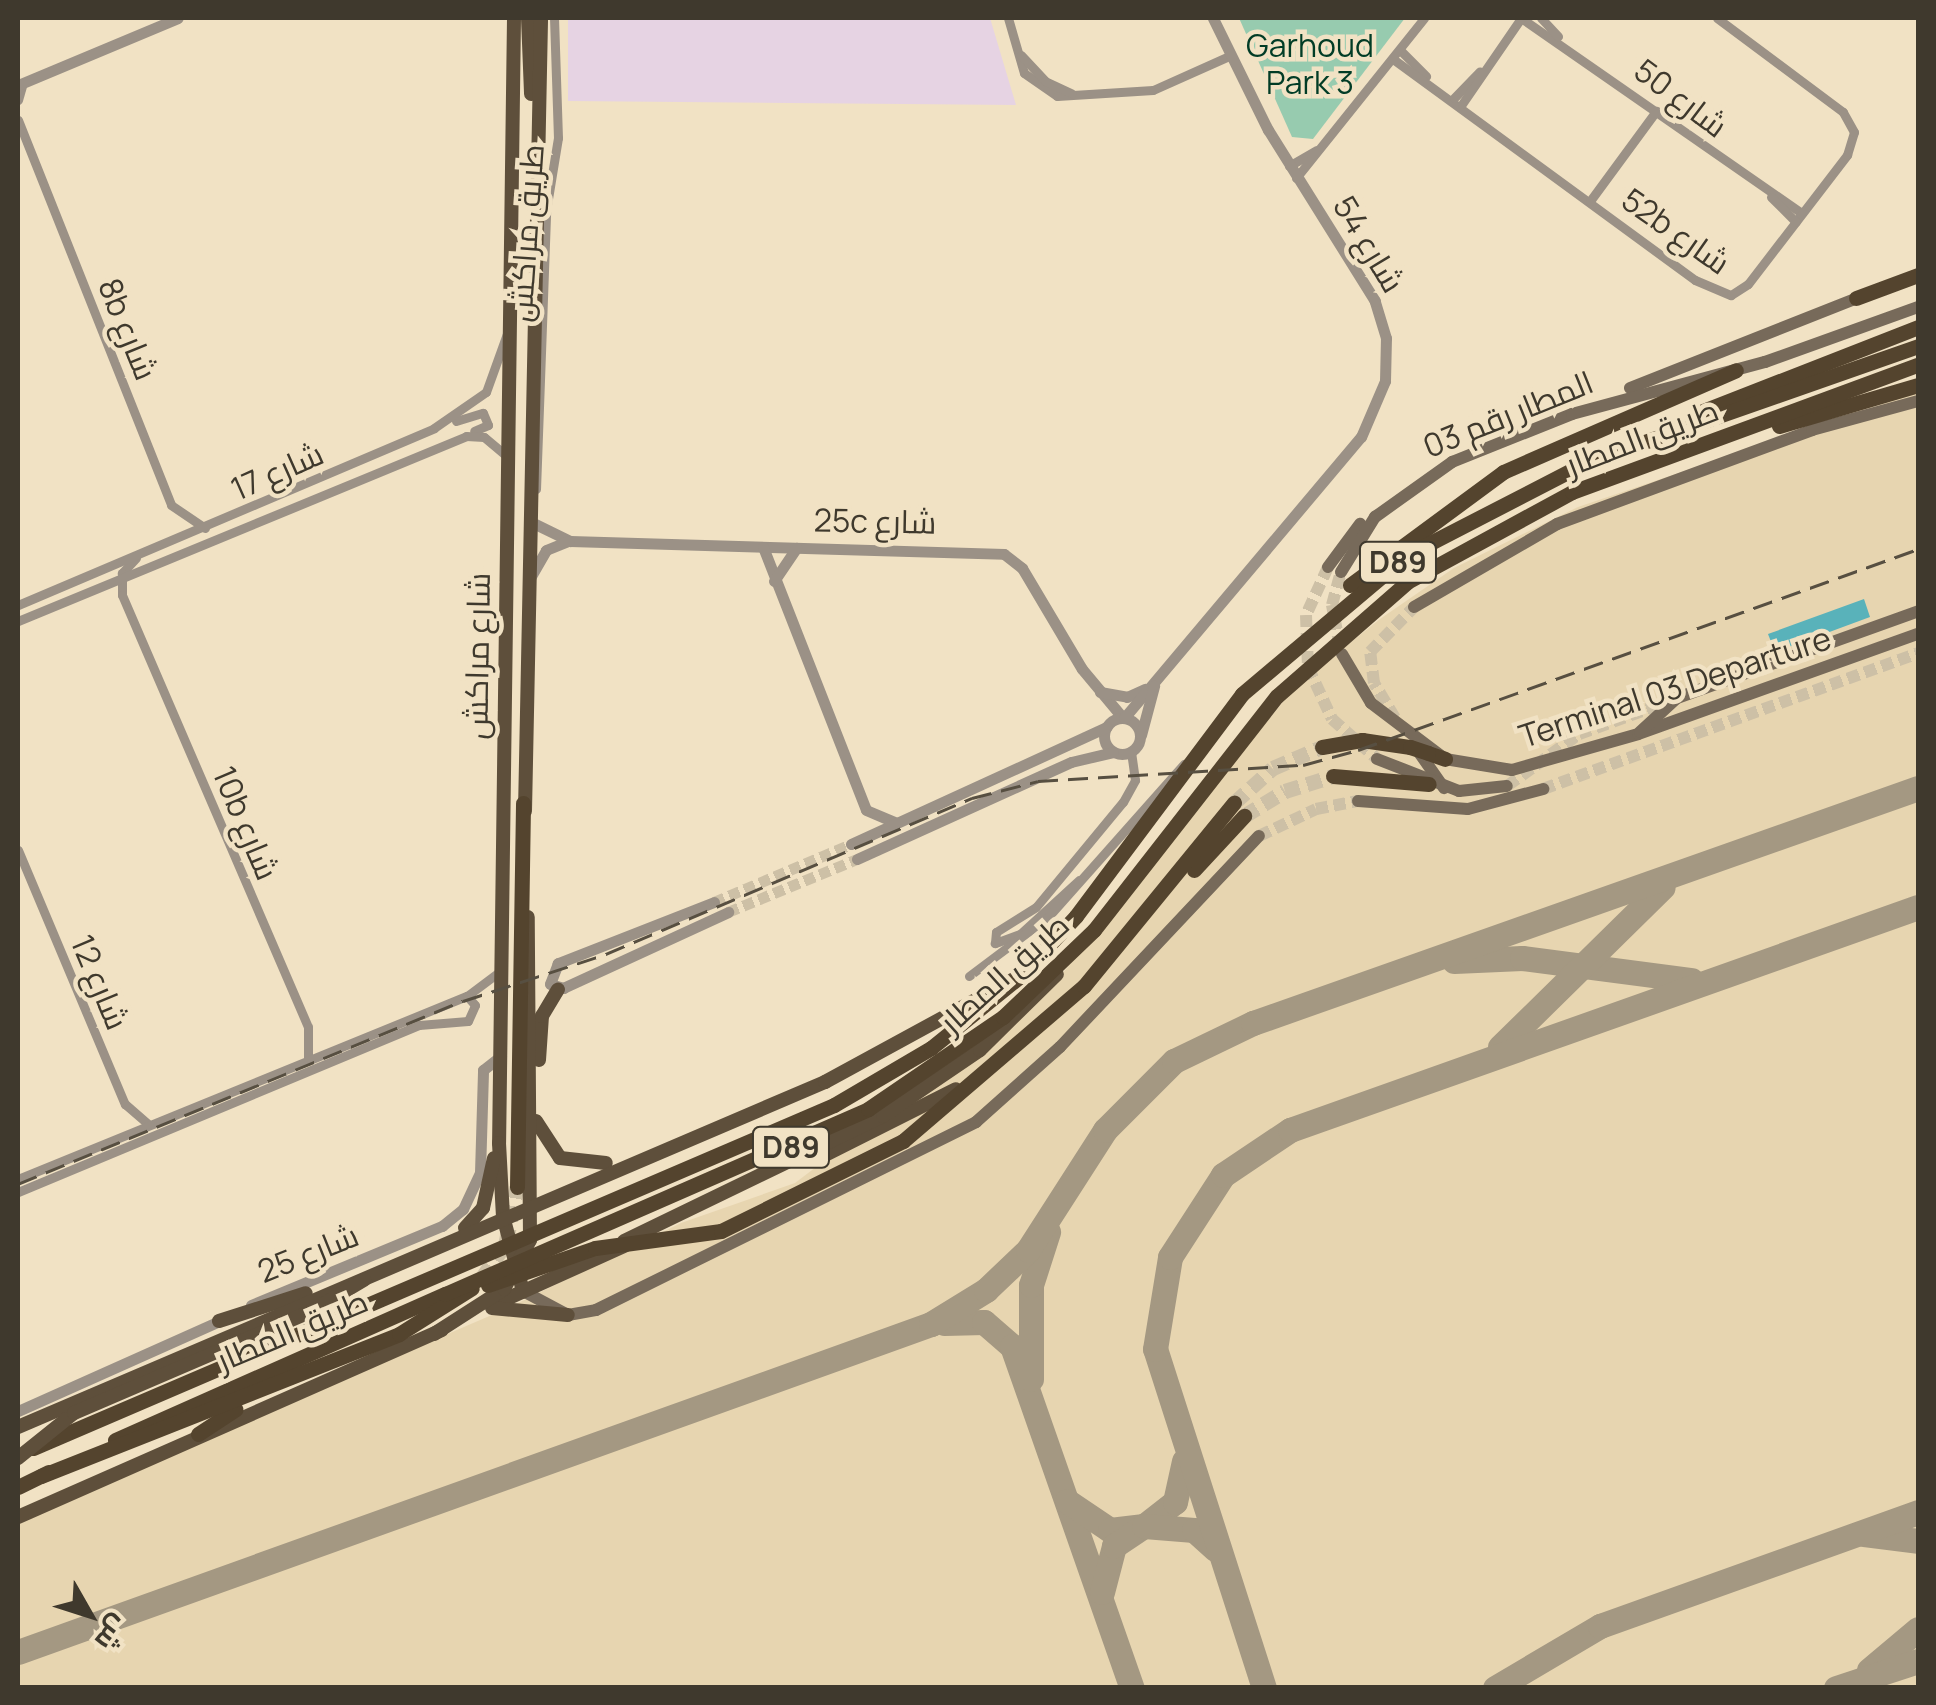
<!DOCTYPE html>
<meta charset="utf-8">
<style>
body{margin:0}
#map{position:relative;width:1936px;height:1705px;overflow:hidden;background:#f1e2c4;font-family:Manrope,Cairo,sans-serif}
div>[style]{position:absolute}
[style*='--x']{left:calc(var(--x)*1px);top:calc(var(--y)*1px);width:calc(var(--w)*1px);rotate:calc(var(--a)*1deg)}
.industrial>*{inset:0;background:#e6d3e3}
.built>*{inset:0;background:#e7d5b0}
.green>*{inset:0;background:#97cbaf}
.water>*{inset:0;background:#59b2ba}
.taxiway>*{height:25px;margin:-12.5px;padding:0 12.5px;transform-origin:12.5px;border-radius:12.5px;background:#a49882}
.tertiary-tunnel>*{height:11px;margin-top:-5.5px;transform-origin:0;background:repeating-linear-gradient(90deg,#cdc0a6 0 11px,transparent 0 16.5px)}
.secondary-tunnel>*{height:12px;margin-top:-6px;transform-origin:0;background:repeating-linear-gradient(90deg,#cdc0a6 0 12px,transparent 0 18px)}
.trunk-tunnel>*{height:15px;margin-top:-7.5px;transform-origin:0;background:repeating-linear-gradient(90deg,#cdc0a6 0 15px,transparent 0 23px)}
.minor>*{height:9px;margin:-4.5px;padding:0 4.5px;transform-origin:4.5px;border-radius:4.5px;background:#9b9186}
.tertiary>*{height:11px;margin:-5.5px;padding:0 5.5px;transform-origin:5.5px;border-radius:5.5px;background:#9b9186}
.tertiary>.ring{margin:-5.5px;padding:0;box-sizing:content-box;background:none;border:11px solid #9b9186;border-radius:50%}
.secondary>*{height:12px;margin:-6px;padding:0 6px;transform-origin:6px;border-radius:6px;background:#776a5a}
.primary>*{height:14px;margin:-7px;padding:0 7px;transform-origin:7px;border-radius:7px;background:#5e4f3b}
.trunk>*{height:15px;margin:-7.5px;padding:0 7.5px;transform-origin:7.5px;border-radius:7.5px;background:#54442e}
.rail>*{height:2.5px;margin-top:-1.25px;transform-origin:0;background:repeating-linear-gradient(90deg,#574f41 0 20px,transparent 0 30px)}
.primary-bridge>*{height:14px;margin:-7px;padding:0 7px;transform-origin:7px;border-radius:7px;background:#5e4f3b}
.trunk-bridge>*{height:15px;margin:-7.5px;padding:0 7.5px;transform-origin:7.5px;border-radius:7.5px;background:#54442e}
span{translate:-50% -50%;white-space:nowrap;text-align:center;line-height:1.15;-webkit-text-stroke:9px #f1e2c4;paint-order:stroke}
.shield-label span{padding:2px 8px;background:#f1e2c4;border:2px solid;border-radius:8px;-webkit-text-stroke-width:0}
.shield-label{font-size:30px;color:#3f392d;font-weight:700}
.park-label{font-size:32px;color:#013c26}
.street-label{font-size:32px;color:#3f392d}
.frame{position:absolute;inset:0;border:20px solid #3f392d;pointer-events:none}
.north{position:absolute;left:40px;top:1565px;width:100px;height:100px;-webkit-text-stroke:8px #f1e2c4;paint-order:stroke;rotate:129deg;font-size:28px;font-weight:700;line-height:40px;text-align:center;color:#3f392d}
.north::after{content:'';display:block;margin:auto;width:35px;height:45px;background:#3f392d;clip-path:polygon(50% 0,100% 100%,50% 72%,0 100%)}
</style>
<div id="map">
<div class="industrial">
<i style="clip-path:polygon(568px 18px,990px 18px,1016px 105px,568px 101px)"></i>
</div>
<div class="built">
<i style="clip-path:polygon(1918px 392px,1918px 1687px,18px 1687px,18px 1519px,508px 1308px,681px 1223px,795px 1183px,1049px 990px,1296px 686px,1380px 619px,1454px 568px,1578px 507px)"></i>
</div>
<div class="green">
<i style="clip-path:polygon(1239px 18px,1405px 18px,1313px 139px,1292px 137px)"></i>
</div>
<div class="water">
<i style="clip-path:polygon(1864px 599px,1870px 617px,1775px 652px,1768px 634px)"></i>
</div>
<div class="taxiway">
<i style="--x:1454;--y:961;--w:68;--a:-2.5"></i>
<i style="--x:1522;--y:958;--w:171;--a:7.4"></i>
<i style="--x:1500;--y:1047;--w:228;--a:-44.5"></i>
<i style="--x:944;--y:1323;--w:40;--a:-1.4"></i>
<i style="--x:984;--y:1322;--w:37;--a:41"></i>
<i style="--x:1012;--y:1346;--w:362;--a:70.7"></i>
<i style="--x:1031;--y:1379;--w:94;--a:-90"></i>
<i style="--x:1031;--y:1285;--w:56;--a:-72.2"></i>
<i style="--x:1067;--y:1501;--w:52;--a:34"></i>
<i style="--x:1110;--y:1530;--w:34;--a:-7"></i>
<i style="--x:1144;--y:1526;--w:39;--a:-38"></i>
<i style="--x:1175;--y:1502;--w:42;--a:-77.6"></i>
<i style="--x:1864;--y:1534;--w:54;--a:7.4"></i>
<i style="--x:1102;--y:1592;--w:48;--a:-75.4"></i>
<i style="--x:1114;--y:1546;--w:36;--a:-34"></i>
<i style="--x:1144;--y:1526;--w:50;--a:4.6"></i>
<i style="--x:1194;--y:1530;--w:28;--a:42"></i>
<i style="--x:18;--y:1652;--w:970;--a:-19.76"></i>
<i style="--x:931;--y:1324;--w:65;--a:-31.7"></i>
<i style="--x:986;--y:1290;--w:58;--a:-43.6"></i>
<i style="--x:1028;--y:1250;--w:143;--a:-57.3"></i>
<i style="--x:1105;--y:1130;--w:98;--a:-45"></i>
<i style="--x:1174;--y:1061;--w:88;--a:-25.7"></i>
<i style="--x:1253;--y:1023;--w:705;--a:-19.46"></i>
<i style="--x:1869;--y:1670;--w:64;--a:-39.9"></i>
<i style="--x:1264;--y:1688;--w:356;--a:-107.8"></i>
<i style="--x:1155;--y:1349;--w:93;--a:-80.7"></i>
<i style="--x:1170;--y:1257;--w:98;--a:-57.1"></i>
<i style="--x:1223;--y:1175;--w:81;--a:-33.9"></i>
<i style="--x:1290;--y:1130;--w:666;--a:-19.55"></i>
<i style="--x:1495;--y:1688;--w:122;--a:-30.6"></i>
<i style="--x:1600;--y:1626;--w:338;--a:-19.7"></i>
<i style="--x:1836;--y:1688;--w:86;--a:-18.2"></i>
</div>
<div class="tertiary-tunnel">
<i style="--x:714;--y:902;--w:149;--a:-22.9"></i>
<i style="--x:728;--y:912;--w:139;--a:-22.3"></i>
</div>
<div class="secondary-tunnel">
<i style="--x:1328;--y:567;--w:53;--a:114.6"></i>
<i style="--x:1306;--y:615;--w:52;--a:87.8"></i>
<i style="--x:1308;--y:667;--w:57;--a:65.2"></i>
<i style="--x:1332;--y:719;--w:60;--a:41.6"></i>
<i style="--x:1340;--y:647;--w:43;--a:-100.8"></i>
<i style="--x:1332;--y:605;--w:34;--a:-75"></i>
<i style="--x:1395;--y:718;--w:41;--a:-121"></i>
<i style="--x:1374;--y:683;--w:31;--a:-97"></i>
<i style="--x:1370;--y:652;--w:63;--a:-45.6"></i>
<i style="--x:1507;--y:786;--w:89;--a:-35.8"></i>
<i style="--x:1579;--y:734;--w:102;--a:-20"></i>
<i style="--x:1543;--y:789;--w:399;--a:-19.9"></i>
<i style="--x:1259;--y:836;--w:63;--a:-25.3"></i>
<i style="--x:1316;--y:809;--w:43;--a:-10.8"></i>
</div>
<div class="trunk-tunnel">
<i style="--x:1234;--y:803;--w:52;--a:-41.9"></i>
<i style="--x:1273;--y:768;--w:53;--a:-23.2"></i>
<i style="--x:1244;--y:816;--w:48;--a:-31.4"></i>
<i style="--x:1285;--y:791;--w:50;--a:-17.4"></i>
<i style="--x:482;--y:1278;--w:42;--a:-55.6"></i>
<i style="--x:506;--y:1243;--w:57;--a:-78.9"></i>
</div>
<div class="minor">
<i style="--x:1008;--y:18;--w:57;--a:73.8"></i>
<i style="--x:1024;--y:73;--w:40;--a:34.9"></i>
<i style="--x:1057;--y:96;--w:96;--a:-3.6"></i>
<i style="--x:1153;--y:90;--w:83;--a:-24.1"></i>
<i style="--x:1521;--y:18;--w:342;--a:34.8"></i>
<i style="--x:1541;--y:18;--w:25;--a:47"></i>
<i style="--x:1400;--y:50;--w:37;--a:45"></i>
<i style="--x:1021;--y:55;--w:35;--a:47"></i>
<i style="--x:1045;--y:81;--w:29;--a:25"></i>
<i style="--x:1393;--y:59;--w:374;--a:36.2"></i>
<i style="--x:1695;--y:280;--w:39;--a:23"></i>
<i style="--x:1731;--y:295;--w:20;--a:-33"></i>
<i style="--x:1748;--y:284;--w:163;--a:-52.5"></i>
<i style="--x:1847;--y:155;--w:24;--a:-73"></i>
<i style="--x:1854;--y:132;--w:23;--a:-119"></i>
<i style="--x:1843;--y:112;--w:157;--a:-143.3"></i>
<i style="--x:1454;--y:98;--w:37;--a:-46"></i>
<i style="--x:18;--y:100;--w:18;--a:-74"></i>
<i style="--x:1462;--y:104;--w:104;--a:-55.5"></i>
<i style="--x:18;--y:120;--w:414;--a:68.3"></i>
<i style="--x:171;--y:505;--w:41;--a:34.1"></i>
<i style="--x:1289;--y:166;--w:32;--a:-30"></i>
<i style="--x:1296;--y:178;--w:205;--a:-51.3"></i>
<i style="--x:1771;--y:197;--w:35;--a:45"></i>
<i style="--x:1590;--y:201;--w:112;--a:-53.7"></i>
<i style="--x:456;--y:421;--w:28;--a:-17"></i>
<i style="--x:483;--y:413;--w:13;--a:67"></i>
<i style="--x:488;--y:425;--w:15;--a:157"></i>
<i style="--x:536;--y:489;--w:278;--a:-87.9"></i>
<i style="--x:546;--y:211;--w:74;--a:-80.7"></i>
<i style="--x:558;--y:138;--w:120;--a:-91.9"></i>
<i style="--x:136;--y:558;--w:21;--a:133"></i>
<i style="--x:122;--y:573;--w:22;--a:90"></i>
<i style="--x:122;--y:595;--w:470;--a:66.7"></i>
<i style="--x:308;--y:1027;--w:32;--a:90"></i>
<i style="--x:18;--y:605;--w:452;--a:-23"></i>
<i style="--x:434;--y:428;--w:63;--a:-34.7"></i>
<i style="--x:486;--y:392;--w:65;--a:-70.2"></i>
<i style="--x:18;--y:621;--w:485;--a:-22.4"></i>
<i style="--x:466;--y:436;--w:18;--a:3"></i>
<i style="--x:484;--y:437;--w:33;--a:40"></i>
<i style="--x:18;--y:850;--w:276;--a:67.2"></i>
<i style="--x:125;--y:1104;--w:30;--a:41"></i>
<i style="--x:1079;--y:880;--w:80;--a:137.5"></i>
<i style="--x:1020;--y:934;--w:27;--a:160"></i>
<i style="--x:995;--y:943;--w:11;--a:-85"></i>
<i style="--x:996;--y:932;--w:47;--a:-32"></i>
<i style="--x:1036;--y:907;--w:136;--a:-50.4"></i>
<i style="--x:1123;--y:802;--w:25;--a:-61"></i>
<i style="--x:1135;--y:780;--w:28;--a:-98"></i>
<i style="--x:969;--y:976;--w:99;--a:-36.8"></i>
<i style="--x:1048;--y:917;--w:205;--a:-48.4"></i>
<i style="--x:18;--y:1179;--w:485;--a:-22.2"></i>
<i style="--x:467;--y:996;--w:45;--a:-36.9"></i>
<i style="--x:18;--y:1192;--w:434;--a:-22.6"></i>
<i style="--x:419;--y:1025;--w:49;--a:-4.7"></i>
<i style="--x:468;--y:1021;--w:17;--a:-66"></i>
<i style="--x:475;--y:1005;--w:12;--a:-132"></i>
</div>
<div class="tertiary">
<i style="--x:18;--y:85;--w:173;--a:-22.7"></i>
<i style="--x:529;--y:521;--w:46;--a:26"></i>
<i style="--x:570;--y:541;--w:434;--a:1.7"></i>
<i style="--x:1004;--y:554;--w:23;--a:38"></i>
<i style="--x:1022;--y:568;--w:117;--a:59.3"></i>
<i style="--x:1082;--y:669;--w:64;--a:50.1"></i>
<i style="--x:763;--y:547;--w:282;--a:68.6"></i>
<i style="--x:866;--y:810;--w:33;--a:23"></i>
<i style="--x:530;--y:578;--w:32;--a:-60"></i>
<i style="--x:546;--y:550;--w:24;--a:-22"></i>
<i style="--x:774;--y:581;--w:40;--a:-56"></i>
<i style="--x:1100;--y:692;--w:27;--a:10"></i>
<i style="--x:1127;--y:697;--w:20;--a:-24"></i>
<i class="ring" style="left:1104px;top:718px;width:25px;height:25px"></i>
<i style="--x:1124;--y:718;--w:368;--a:-49.9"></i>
<i style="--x:1361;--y:437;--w:61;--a:-66.8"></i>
<i style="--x:1385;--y:381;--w:43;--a:-88.7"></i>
<i style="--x:1386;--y:338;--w:39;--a:-107"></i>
<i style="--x:1375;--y:301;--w:202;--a:-122"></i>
<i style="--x:1268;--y:130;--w:125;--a:-116.2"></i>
<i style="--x:1141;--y:735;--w:51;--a:-75.1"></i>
<i style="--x:851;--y:844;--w:281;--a:-24.6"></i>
<i style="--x:857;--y:859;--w:235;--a:-24.4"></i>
<i style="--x:1071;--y:762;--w:43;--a:-13.4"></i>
<i style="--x:714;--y:902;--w:168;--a:158.6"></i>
<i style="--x:558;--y:963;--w:22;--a:111"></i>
<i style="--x:550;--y:984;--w:14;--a:17"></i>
<i style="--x:563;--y:988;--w:182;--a:-24.7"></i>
<i style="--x:251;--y:1305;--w:207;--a:-22.5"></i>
<i style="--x:442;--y:1226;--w:27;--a:-39"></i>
<i style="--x:463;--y:1209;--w:40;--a:-65"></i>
<i style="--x:480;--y:1173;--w:103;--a:-88.3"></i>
<i style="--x:483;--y:1070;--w:23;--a:-38"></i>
<i style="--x:18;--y:1411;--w:228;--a:-24.1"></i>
</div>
<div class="secondary">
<i style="--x:1630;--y:388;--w:250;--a:-21.6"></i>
<i style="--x:1328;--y:567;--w:54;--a:-53.3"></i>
<i style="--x:1341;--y:572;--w:65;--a:-58.3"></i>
<i style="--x:1375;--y:517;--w:95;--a:-35.5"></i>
<i style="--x:1452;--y:462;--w:129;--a:-21.8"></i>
<i style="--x:1572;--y:414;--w:200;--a:-15.1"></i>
<i style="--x:1765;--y:362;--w:163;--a:-19.8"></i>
<i style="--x:1414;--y:607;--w:165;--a:-30.1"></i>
<i style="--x:1557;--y:524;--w:272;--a:-20.2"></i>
<i style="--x:1812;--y:430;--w:110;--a:-15.3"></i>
<i style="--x:1342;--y:654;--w:57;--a:59.4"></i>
<i style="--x:1371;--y:703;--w:93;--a:37.1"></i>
<i style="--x:1445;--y:759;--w:68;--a:9.3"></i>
<i style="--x:1512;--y:770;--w:131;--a:-15.9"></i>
<i style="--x:1638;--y:734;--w:297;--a:-19.7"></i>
<i style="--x:1640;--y:732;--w:50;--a:-42.6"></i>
<i style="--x:1677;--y:698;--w:256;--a:-19.8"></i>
<i style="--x:1416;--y:748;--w:49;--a:55"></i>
<i style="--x:1377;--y:759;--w:88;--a:21.3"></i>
<i style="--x:1459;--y:791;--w:48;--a:-5.9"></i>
<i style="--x:1358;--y:801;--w:110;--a:4.2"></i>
<i style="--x:1468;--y:809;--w:78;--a:-14.9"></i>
<i style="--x:523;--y:1291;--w:51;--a:28.1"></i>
<i style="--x:568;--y:1315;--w:28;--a:-10"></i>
<i style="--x:596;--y:1310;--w:424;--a:-26.3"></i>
<i style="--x:976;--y:1122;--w:113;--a:-41.8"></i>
<i style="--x:1060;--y:1047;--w:290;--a:-46.7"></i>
</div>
<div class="primary">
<i style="--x:514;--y:18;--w:1125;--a:90.76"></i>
<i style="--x:499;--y:1143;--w:73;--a:86.9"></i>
<i style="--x:503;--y:1216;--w:78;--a:75.1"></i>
<i style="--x:528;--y:18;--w:76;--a:87.7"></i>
<i style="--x:525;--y:811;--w:793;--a:-88.84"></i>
<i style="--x:539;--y:1060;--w:44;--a:-86.1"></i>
<i style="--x:542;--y:1016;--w:31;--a:-59"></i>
<i style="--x:536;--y:1121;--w:44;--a:57"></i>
<i style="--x:560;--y:1158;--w:46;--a:6.2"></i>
<i style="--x:819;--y:1158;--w:153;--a:-26.7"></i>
<i style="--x:465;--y:1228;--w:27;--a:-48"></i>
<i style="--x:483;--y:1208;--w:51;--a:-77.6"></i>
<i style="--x:624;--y:1241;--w:288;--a:-25.8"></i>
<i style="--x:883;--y:1116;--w:117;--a:-34.2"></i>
<i style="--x:980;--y:1050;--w:108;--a:-44.6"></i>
<i style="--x:493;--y:1305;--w:144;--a:-24.2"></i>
<i style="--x:492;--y:1308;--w:76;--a:5.3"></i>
<i style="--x:219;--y:1321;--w:91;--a:-17.8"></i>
<i style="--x:434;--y:1334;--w:83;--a:-32.7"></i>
<i style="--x:504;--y:1289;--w:55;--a:-62"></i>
<i style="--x:530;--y:1240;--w:323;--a:-90.4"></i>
<i style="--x:18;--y:1427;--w:878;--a:-23.15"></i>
<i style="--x:825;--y:1082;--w:215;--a:-28.6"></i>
<i style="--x:18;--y:1517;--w:463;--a:-23.8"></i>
</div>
<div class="trunk">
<i style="--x:1856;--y:298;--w:66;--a:-20.4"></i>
<i style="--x:1703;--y:411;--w:231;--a:-21.3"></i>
<i style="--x:1779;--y:426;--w:145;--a:-16.4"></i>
<i style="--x:1350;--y:585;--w:190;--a:-36.4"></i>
<i style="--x:1503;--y:472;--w:254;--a:-23.6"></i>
<i style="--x:1322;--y:747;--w:41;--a:-9.9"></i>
<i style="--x:1362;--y:740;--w:49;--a:8.3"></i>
<i style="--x:1428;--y:753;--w:18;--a:19"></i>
<i style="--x:1333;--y:776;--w:96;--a:4.8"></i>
<i style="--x:1194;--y:870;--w:74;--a:-47.2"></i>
<i style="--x:1094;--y:930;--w:297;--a:-52"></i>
<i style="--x:1277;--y:696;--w:173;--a:-41.2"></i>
<i style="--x:1407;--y:582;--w:188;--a:-28.6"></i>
<i style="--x:1572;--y:492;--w:369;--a:-20.2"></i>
<i style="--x:1019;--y:977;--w:83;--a:-46.9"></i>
<i style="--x:1076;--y:916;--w:277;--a:-53.2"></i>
<i style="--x:1242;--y:694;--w:216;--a:-40.1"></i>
<i style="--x:1407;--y:555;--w:203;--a:-27.3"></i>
<i style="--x:1587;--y:462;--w:351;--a:-19.3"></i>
<i style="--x:903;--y:1141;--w:238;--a:-40.6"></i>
<i style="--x:1084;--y:986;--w:237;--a:-50.7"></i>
<i style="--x:517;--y:1187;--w:384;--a:-89.1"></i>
<i style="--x:198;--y:1434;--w:45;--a:-33.3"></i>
<i style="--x:115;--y:1440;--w:361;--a:-23.9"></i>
<i style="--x:33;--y:1448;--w:361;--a:-23.2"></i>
<i style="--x:41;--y:1476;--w:385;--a:-21.6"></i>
<i style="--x:399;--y:1334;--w:86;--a:-32.2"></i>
<i style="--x:18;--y:1487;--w:34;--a:-26"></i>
</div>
<div class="rail">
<i style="--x:18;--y:1184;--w:481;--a:-22.4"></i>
<i style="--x:463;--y:1001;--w:151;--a:-18.2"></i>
<i style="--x:606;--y:954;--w:398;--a:-23.1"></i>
<i style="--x:972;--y:798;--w:68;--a:-14.4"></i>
<i style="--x:1038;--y:781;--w:265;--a:-3.5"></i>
<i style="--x:1303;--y:765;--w:57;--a:-15.3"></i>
<i style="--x:1358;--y:750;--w:595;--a:-19.74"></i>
</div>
<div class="primary-bridge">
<i style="--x:18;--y:1458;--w:72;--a:-38.8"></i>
<i style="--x:74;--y:1413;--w:257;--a:-23.2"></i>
<i style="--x:310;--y:1312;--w:63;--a:-30.7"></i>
</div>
<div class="trunk-bridge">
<i style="--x:1410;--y:747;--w:19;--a:18"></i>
<i style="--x:488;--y:1285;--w:113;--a:-19.1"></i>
<i style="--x:595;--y:1248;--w:127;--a:-7.7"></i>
<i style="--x:721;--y:1231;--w:203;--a:-26.3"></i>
<i style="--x:445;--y:1294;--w:462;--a:-23.6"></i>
<i style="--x:868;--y:1109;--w:163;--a:-34.3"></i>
<i style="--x:1003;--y:1017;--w:126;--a:-43.7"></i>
<i style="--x:365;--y:1306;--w:510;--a:-23.2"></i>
<i style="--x:834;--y:1105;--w:113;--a:-30.4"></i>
<i style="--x:931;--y:1048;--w:113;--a:-38.9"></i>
</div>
<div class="shield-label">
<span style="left:1398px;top:562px">D89</span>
<span style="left:791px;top:1147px">D89</span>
</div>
<div class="park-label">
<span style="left:1310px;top:64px">Garhoud<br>Park 3</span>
</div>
<div class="street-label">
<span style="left:1681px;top:98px;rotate:37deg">شارع 50</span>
<span style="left:1676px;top:231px;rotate:35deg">52b شارع</span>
<span style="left:526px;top:233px;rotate:-86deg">طريق مراكش</span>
<span style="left:1369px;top:244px;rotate:59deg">شارع 54</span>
<span style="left:128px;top:329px;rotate:68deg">8b شارع</span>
<span style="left:1508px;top:414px;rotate:-22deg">المطار رقم 03</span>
<span style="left:1642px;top:437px;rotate:-21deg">طريق المطار</span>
<span style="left:277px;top:471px;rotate:-24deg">شارع 17</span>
<span style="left:875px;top:521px;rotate:1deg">25c شارع</span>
<span style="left:477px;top:656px;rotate:-89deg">شارع مراكش</span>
<span style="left:1675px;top:687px;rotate:-18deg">Terminal 03 Departure</span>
<span style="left:246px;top:823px;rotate:67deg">10b شارع</span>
<span style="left:1004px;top:973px;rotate:-42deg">طريق المطار</span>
<span style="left:100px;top:982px;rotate:67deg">شارع 12</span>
<span style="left:308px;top:1253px;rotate:-22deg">شارع 25</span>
<span style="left:292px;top:1330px;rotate:-23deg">طريق المطار</span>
</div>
<div class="frame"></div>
<div class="north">ش</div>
</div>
